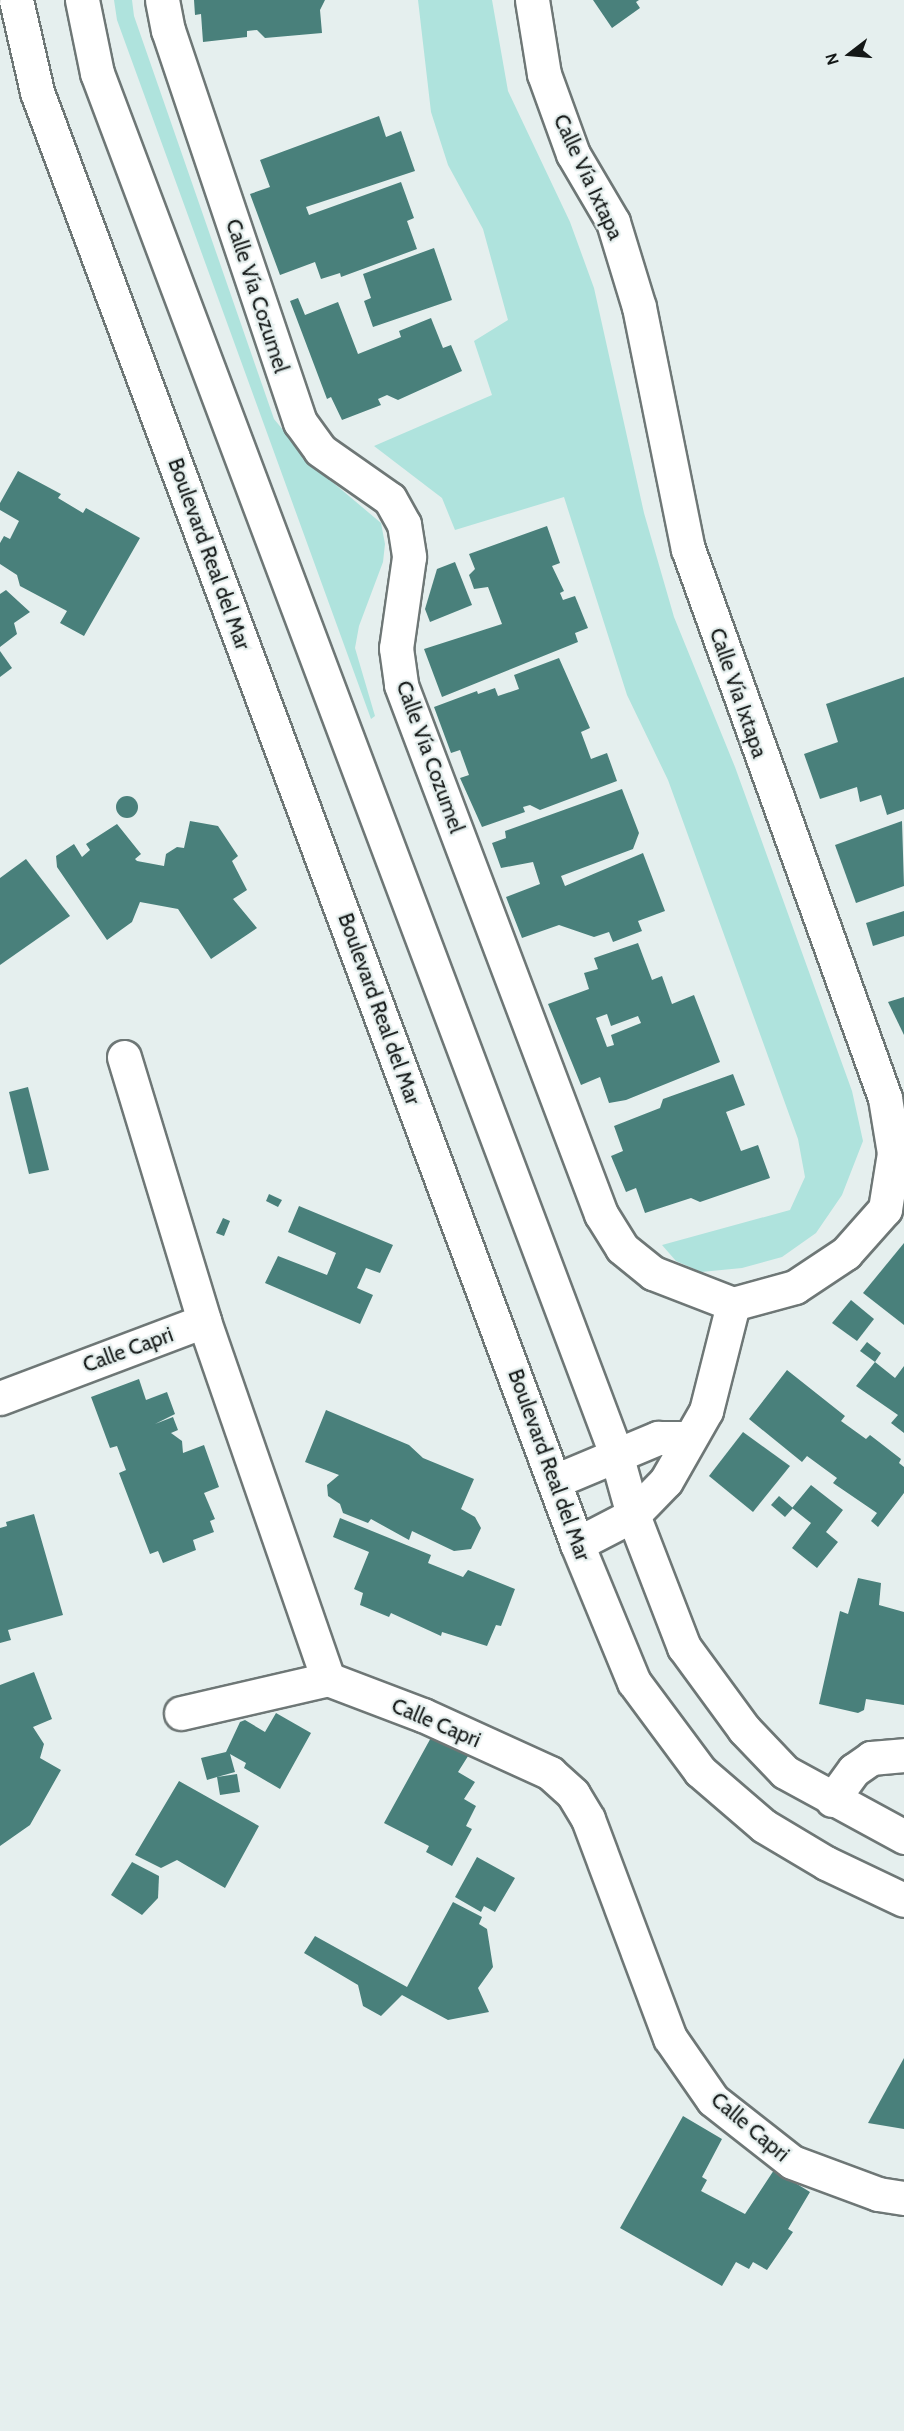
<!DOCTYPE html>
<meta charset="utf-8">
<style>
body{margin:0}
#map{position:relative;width:904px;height:2431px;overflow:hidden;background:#e5efee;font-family:Cabin,sans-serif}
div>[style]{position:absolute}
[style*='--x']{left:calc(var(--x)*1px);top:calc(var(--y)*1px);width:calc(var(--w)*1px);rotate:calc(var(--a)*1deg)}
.green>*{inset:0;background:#afe3dd}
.building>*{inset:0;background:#49807b}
.round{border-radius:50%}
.roads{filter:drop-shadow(2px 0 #6e7776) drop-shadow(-2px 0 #6e7776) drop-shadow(0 2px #6e7776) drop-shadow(0 -2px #6e7776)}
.minor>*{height:33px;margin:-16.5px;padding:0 16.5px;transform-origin:16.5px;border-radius:16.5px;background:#fff}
span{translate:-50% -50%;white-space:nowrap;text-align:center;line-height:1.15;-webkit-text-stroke:4.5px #e5efee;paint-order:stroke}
.street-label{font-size:21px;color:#141817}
.north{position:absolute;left:820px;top:24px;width:60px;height:60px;-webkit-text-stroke:4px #e5efee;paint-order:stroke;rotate:254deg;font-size:16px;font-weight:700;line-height:24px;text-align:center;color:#141817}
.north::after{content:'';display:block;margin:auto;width:21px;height:27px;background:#141817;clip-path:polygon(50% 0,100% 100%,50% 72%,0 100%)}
</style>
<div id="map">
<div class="green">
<i style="clip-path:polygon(114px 0,132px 0,134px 16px,274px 419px,311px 464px,381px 523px,385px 544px,383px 562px,359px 626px,355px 648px,375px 716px,371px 719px,117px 20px)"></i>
<i style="clip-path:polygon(418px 0,492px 0,508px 91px,570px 222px,594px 288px,644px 513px,674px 617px,735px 767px,852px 1091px,863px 1141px,842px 1195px,816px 1233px,782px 1257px,742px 1268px,701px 1272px,676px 1261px,662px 1245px,790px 1210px,805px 1177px,798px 1139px,668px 780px,627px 695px,564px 497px,455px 530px,442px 498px,374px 446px,492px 395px,474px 341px,508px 320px,483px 229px,448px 165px,431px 112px)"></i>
</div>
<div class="building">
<i style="clip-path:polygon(194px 0,325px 0,320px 10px,322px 33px,265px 38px,257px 30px,247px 31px,247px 37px,203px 42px,201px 14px,195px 15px)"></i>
<i style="clip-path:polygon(593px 0,639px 0,636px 2px,640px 8px,612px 28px)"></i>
<i style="clip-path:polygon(379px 116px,386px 137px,401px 131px,415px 171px,306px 207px,309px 215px,401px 182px,414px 218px,407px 221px,417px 249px,341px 277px,340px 273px,321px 279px,315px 262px,280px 275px,250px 194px,270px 187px,260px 160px)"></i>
<i style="clip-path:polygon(434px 248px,452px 300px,373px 327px,364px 301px,371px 298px,363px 274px)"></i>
<i style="clip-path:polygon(298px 298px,305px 315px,338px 302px,358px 354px,401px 337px,399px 331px,431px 318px,443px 348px,451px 345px,462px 371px,398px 400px,387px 395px,378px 399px,381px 405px,342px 420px,331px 397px,327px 399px,290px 301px)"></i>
<i style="clip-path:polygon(18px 471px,61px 494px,58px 498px,83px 513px,86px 508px,140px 538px,84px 636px,60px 623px,67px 611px,20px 586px,17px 575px,0 564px,0 543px,4px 536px,10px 539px,19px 521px,0 510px,0 503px)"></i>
<i style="clip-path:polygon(547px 526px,560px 563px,552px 566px,564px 591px,560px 593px,563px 600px,575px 596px,588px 628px,575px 633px,578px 642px,442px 697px,424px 649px,502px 624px,488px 587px,474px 589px,469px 575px,475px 569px,469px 554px)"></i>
<i style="clip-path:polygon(455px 562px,472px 605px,430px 622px,425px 609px,437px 569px)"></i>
<i style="clip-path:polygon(6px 590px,30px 612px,14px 623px,17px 634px,0 647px,0 594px)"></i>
<i style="clip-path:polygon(0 651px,12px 668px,0 677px)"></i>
<i style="clip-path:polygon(559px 658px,590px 728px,581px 732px,591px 759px,607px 753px,617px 781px,540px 810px,530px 805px,523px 807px,525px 812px,482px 827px,460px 778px,469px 775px,460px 750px,451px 753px,434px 707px,477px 691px,478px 694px,495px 688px,498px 696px,519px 689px,514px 675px)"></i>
<i style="clip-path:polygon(904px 677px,904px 809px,887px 815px,881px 795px,860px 802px,857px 787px,820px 799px,804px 754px,838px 742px,826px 704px)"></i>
<i style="clip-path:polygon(622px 789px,639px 833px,633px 849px,561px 876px,565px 886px,643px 853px,665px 911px,638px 921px,642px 931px,613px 942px,609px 932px,594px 937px,559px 925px,522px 938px,506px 897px,540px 884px,533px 862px,501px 868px,492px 843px,506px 838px,505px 831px)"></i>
<i class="round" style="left:116px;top:796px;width:22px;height:22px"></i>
<i style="clip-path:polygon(190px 821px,218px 826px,238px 856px,232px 861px,247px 890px,233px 899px,257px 928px,211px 959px,178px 909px,140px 902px,132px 922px,107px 940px,57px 867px,56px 856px,74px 844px,82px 857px,90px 850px,86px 844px,117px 824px,141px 854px,135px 859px,137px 861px,164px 866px,166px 854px,177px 847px,184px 848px)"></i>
<i style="clip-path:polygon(902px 821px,904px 886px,856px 903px,835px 845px)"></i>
<i style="clip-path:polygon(26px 859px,70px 916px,0 965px,0 878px)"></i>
<i style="clip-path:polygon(904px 911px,904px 936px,873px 946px,866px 923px)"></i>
<i style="clip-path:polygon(evenodd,638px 943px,652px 980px,662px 976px,672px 1004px,694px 995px,720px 1062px,626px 1100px,609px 1103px,600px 1077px,581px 1085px,548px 1004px,589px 989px,584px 973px,598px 969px,594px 958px,638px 943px,607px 1014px,611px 1026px,638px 1016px,641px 1023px,611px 1035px,614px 1045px,607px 1047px,596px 1018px,607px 1014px)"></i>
<i style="clip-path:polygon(904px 997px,904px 1035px,888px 1002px)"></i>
<i style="clip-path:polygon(733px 1074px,745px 1105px,726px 1112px,741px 1151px,758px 1145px,770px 1178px,700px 1202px,691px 1198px,645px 1213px,636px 1188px,626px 1192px,611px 1156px,623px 1151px,614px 1126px,660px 1108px,663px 1099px)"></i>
<i style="clip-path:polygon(28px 1087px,49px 1170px,29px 1174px,9px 1092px)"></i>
<i style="clip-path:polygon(269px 1194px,282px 1200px,278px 1207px,266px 1201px)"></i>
<i style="clip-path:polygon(299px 1206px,393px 1245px,380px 1273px,366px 1268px,357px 1288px,373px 1295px,360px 1324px,265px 1283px,278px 1256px,327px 1275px,336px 1253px,288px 1232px)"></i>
<i style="clip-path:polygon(223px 1218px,230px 1221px,224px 1236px,216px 1233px)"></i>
<i style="clip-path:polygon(904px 1243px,904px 1325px,863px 1293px)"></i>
<i style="clip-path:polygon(851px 1300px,874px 1319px,857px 1341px,832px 1323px)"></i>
<i style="clip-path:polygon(867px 1342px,881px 1353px,875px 1362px,860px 1351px)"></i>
<i style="clip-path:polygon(875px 1362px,895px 1378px,904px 1366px,904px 1433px,891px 1423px,898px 1415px,856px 1386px)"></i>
<i style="clip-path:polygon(787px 1370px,845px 1416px,841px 1421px,866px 1439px,870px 1435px,901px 1459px,899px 1463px,904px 1467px,904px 1493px,878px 1527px,871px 1521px,877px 1513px,833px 1483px,837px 1478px,807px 1456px,802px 1462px,749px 1419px)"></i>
<i style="clip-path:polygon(139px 1379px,146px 1400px,167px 1392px,175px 1414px,155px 1424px,173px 1417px,178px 1430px,171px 1433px,182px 1441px,183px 1453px,204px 1445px,219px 1487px,204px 1493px,215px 1519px,210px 1521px,214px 1532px,193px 1540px,196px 1550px,163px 1563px,158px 1551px,150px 1554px,119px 1473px,126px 1470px,117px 1446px,110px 1448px,91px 1397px)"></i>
<i style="clip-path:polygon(326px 1410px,409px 1445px,423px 1458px,474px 1479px,461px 1509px,475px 1517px,481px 1528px,471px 1549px,454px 1551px,412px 1531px,409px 1540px,371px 1519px,368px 1523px,343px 1513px,340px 1504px,328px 1496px,327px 1485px,339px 1475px,305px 1462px)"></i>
<i style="clip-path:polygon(743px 1432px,790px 1466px,753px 1512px,709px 1476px)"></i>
<i style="clip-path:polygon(811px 1485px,843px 1510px,826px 1532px,838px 1542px,817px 1568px,792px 1548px,811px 1523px,792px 1508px)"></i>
<i style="clip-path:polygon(779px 1496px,793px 1508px,785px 1517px,771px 1505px)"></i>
<i style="clip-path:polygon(34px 1514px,63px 1615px,8px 1630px,11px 1640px,0 1643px,0 1528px,7px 1526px,6px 1522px)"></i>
<i style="clip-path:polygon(340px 1518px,431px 1555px,428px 1563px,463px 1577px,468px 1570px,515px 1589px,501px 1626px,496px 1625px,487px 1646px,442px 1632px,441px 1636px,391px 1613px,389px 1617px,360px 1605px,363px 1593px,354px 1589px,369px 1552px,333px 1537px)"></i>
<i style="clip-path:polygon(858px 1578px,881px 1583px,879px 1605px,904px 1612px,904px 1705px,866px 1699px,864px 1710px,858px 1713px,819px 1704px,840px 1611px,848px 1614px)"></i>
<i style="clip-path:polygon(34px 1672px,52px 1719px,33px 1727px,44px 1744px,40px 1758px,61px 1770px,30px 1825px,0 1846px,0 1685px)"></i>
<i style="clip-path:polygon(276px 1713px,311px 1733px,280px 1789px,244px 1768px,246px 1763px,230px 1754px,235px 1772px,217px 1777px,237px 1774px,240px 1792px,220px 1795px,217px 1777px,207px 1780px,201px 1758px,226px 1752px,240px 1722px,245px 1720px,265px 1732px)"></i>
<i style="clip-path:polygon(433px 1734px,470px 1753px,458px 1772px,475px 1782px,464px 1799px,476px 1806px,466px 1826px,472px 1829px,452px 1866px,426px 1852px,429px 1846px,384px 1823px)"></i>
<i style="clip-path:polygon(179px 1781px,259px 1826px,225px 1888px,177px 1860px,161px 1868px,135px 1855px)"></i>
<i style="clip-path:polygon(477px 1857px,515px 1878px,495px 1912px,484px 1906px,481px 1912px,455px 1897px)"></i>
<i style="clip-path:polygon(132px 1862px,159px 1876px,158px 1898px,142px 1915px,111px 1895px)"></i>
<i style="clip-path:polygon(453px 1902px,482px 1917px,479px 1924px,487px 1929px,493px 1967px,478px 1988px,489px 2012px,448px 2020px,402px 1995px,381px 2016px,363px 2006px,358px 1985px,304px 1953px,315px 1936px,407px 1987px)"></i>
<i style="clip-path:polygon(904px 2058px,904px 2129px,868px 2123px,884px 2094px)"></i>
<i style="clip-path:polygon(683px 2116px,722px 2139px,702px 2177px,707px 2180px,701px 2191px,745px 2214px,774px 2170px,810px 2192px,788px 2229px,793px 2232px,767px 2270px,753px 2262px,749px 2269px,736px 2262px,722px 2286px,620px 2228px)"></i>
</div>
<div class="roads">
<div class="minor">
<i style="--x:16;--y:0;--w:94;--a:77.1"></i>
<i style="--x:37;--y:92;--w:1549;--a:69.6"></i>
<i style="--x:577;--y:1544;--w:149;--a:67.6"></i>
<i style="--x:634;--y:1682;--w:111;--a:53.4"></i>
<i style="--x:700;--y:1771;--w:84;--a:40.7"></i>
<i style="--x:764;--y:1826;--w:72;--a:30.8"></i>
<i style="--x:826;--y:1863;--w:86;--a:25.4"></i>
<i style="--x:82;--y:0;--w:75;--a:78.4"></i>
<i style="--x:97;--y:73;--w:1475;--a:69.4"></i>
<i style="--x:616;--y:1454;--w:63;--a:74.4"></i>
<i style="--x:633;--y:1515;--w:142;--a:68.9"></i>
<i style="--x:684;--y:1647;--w:102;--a:53.8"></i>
<i style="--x:744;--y:1729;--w:59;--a:46.4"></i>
<i style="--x:785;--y:1772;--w:136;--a:28.6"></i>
<i style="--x:162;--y:0;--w:31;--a:79"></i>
<i style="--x:168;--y:30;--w:414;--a:71.4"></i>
<i style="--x:300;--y:422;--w:34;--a:54"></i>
<i style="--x:320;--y:450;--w:85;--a:35"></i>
<i style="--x:390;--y:499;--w:29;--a:61"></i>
<i style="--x:404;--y:524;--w:33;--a:81"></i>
<i style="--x:409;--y:557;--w:92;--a:98.1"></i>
<i style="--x:396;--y:648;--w:37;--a:82"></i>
<i style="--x:401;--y:685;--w:566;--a:69.29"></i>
<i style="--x:601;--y:1214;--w:40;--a:58"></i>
<i style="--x:622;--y:1248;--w:40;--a:39"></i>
<i style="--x:653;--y:1273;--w:86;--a:21.2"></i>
<i style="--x:532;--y:0;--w:75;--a:80.8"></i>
<i style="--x:544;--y:74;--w:85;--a:70.1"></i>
<i style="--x:573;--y:154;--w:79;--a:59.5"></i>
<i style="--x:613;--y:222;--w:89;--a:73"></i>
<i style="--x:639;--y:307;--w:247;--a:78.6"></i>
<i style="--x:688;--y:549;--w:583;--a:70.26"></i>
<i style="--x:885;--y:1098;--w:56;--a:80.7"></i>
<i style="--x:894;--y:1153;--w:57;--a:99.1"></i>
<i style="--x:885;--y:1209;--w:59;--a:131.6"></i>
<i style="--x:846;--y:1253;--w:61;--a:146.3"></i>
<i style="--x:795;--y:1287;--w:64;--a:164.7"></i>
<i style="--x:124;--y:1057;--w:276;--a:73.1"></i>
<i style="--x:204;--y:1321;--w:379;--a:70.9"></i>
<i style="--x:328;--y:1679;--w:102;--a:20.8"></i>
<i style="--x:423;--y:1715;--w:140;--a:24.5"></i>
<i style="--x:550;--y:1773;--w:31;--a:42"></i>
<i style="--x:573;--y:1794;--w:29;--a:59"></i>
<i style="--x:588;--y:1819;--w:234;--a:69.5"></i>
<i style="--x:670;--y:2038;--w:75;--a:55.3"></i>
<i style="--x:713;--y:2100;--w:100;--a:38.1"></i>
<i style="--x:792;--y:2162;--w:92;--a:20.4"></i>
<i style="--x:878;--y:2194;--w:26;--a:9"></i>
<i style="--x:0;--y:1398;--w:218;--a:-20.7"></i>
<i style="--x:555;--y:1481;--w:112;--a:-22.7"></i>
<i style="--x:658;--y:1438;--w:30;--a:0"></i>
<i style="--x:577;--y:1544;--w:63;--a:-27.4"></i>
<i style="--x:633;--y:1515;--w:47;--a:-45.9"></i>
<i style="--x:666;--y:1481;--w:81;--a:-60.3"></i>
<i style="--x:706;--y:1411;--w:110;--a:-75.8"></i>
<i style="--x:181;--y:1713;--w:151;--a:-13"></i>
<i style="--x:832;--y:1800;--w:37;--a:-54"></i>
<i style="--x:854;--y:1770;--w:21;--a:-35"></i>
<i style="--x:871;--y:1758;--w:33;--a:-5"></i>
</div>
</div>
<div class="street-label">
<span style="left:588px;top:177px;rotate:65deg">Calle Vía Ixtapa</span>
<span style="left:257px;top:296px;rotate:72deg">Calle Vía Cozumel</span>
<span style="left:209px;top:554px;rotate:70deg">Boulevard Real del Mar</span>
<span style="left:738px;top:693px;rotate:71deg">Calle Vía Ixtapa</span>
<span style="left:430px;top:757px;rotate:70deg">Calle Vía Cozumel</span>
<span style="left:379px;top:1009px;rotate:70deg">Boulevard Real del Mar</span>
<span style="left:128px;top:1350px;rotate:-20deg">Calle Capri</span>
<span style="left:549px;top:1465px;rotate:70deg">Boulevard Real del Mar</span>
<span style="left:436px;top:1723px;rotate:23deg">Calle Capri</span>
<span style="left:750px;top:2127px;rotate:40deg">Calle Capri</span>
</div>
<div class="north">N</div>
</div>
